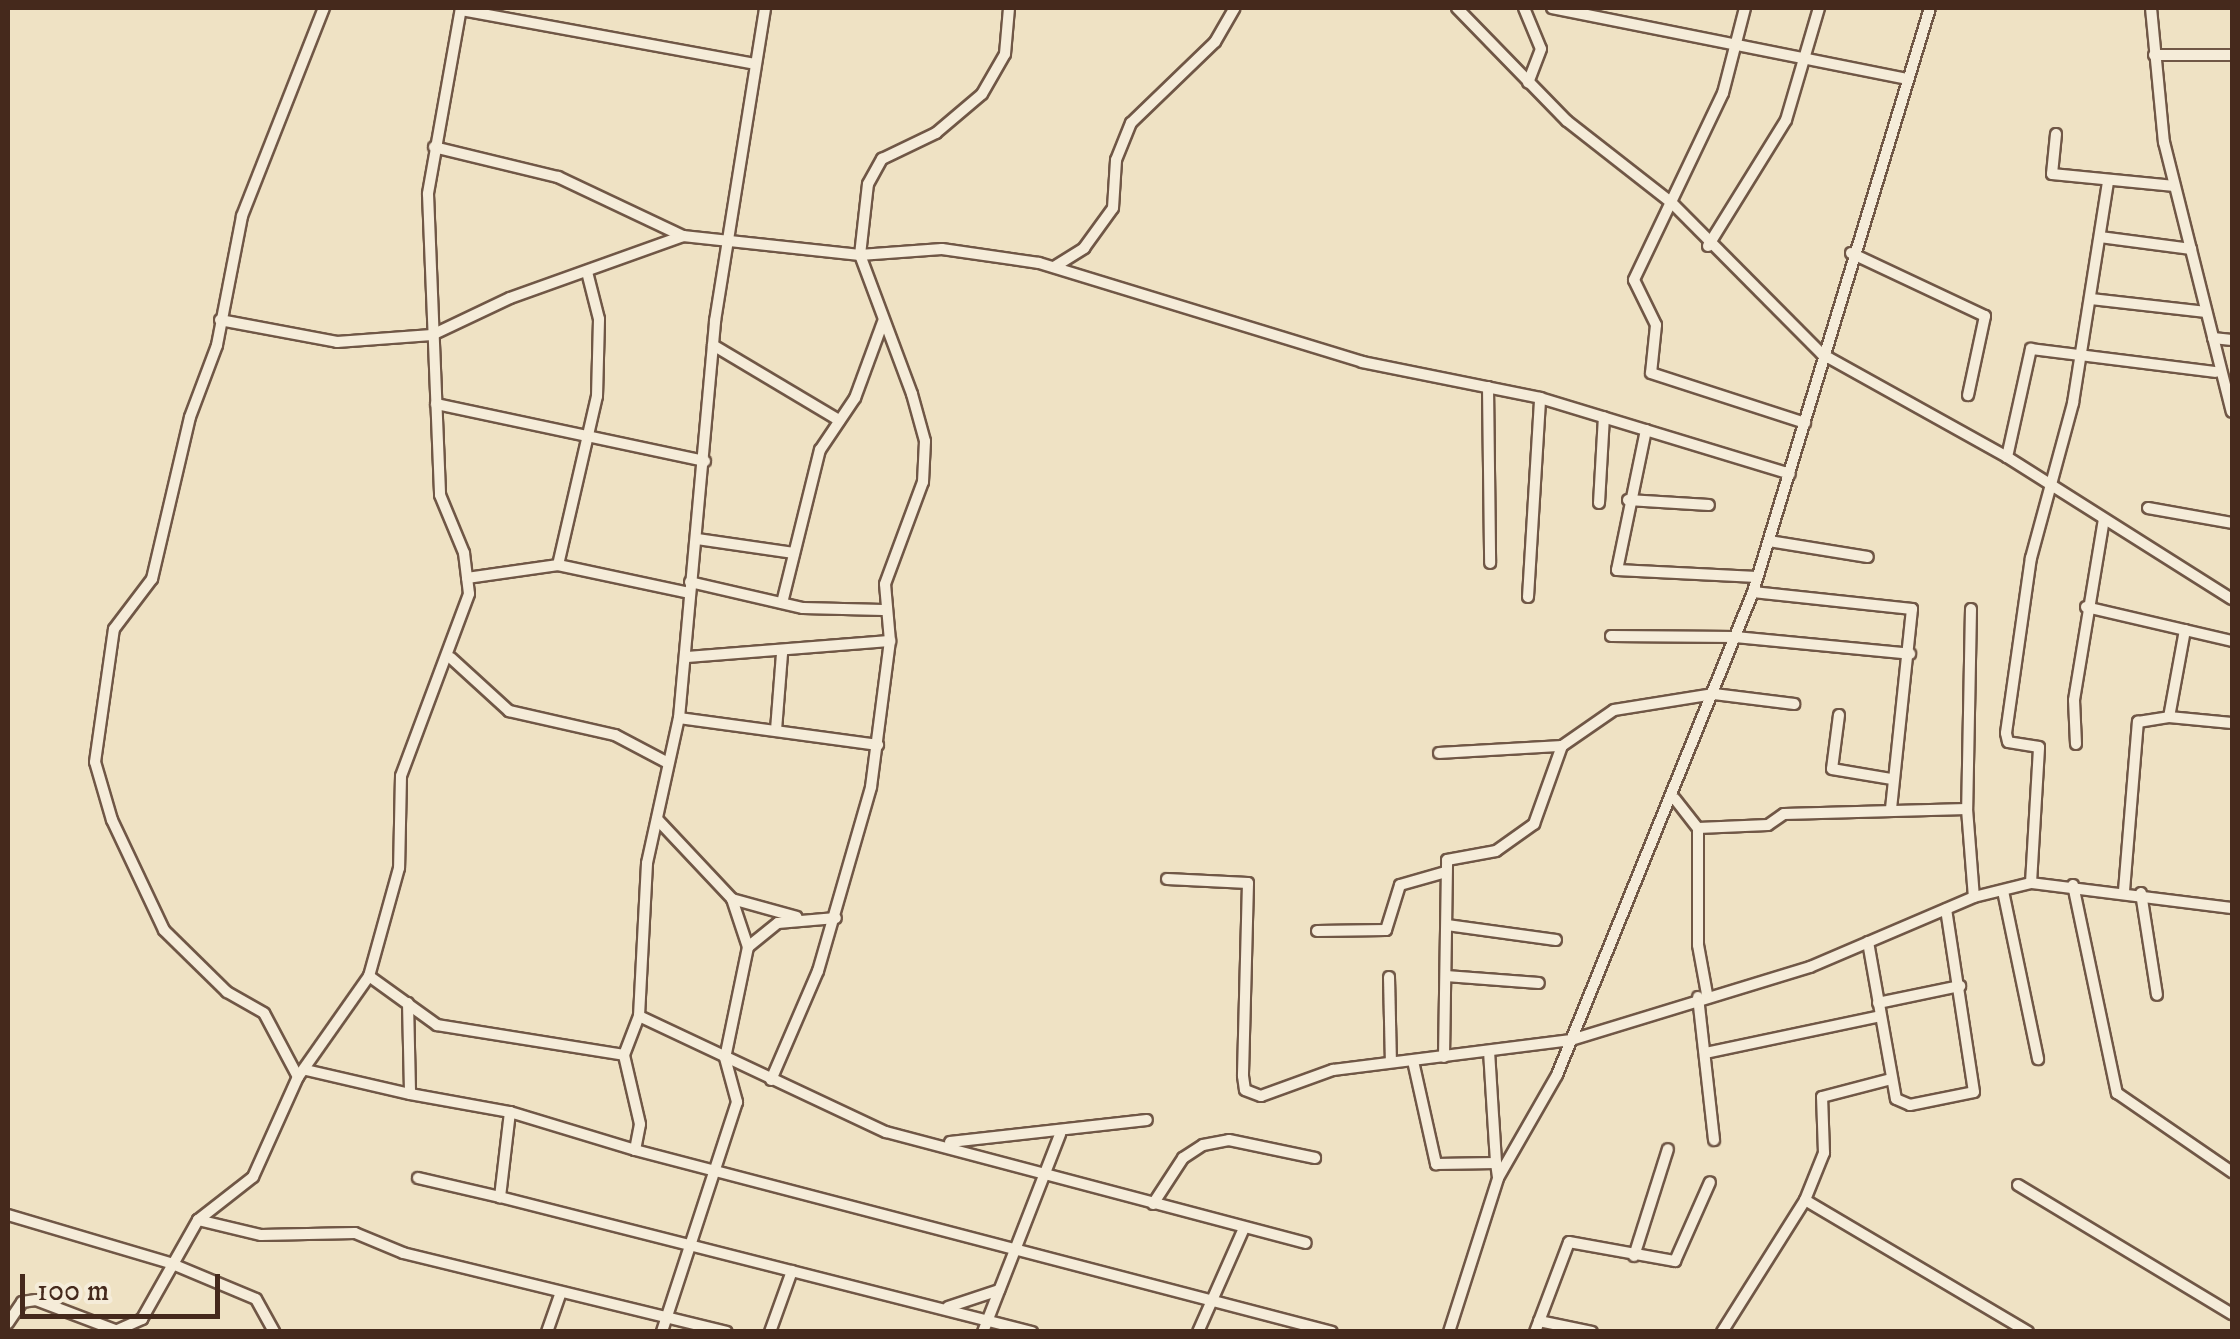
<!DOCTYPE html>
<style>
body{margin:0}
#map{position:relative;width:2240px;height:1339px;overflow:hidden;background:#efe2c4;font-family:"IM FELL DW Pica",serif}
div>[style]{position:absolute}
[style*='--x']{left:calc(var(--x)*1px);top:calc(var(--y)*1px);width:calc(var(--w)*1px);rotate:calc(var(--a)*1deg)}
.roads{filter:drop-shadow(2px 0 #705746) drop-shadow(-2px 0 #705746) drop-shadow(0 2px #705746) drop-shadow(0 -2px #705746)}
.street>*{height:10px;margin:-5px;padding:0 5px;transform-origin:5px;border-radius:5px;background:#f5ecd9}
span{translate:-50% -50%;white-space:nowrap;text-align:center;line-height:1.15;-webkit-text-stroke:8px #f5ecd9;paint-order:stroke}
.frame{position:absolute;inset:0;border:10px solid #45291c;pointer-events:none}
.scale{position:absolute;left:20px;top:1274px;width:200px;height:45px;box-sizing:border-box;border:5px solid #45291c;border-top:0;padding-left:12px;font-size:30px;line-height:35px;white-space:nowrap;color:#45291c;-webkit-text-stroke:8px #f5ecd9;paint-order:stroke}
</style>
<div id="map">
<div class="roads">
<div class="street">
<i style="--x:461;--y:8;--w:189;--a:100.1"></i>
<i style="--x:428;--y:194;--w:301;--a:87.7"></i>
<i style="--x:440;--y:495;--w:63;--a:67.5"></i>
<i style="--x:464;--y:553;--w:41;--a:83"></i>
<i style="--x:469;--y:594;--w:194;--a:110.5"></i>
<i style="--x:401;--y:776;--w:92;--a:91.2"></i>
<i style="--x:399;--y:868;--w:112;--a:105.5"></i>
<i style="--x:369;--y:976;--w:84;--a:35.8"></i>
<i style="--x:437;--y:1025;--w:189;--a:9.1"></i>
<i style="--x:1457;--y:8;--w:158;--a:45.8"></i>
<i style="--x:1567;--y:121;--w:133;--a:38"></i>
<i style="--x:1672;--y:203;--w:213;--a:45.2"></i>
<i style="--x:1822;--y:354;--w:212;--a:29.1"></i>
<i style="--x:2007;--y:457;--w:266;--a:32.3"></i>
<i style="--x:1524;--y:8;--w:44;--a:67.5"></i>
<i style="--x:1541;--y:49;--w:36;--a:111"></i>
<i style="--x:1552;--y:8;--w:363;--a:11.3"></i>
<i style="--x:1745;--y:8;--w:88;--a:104.5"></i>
<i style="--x:1723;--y:93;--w:207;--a:115.5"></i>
<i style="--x:1634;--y:280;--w:50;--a:63.9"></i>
<i style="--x:1656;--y:325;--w:48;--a:95.9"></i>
<i style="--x:1651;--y:373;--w:162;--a:18"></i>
<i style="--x:2151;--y:8;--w:135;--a:84.5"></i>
<i style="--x:2164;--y:142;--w:278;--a:75.9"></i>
<i style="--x:461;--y:10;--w:295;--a:10.4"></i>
<i style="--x:2154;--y:55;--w:78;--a:0"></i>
<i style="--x:2056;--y:134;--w:40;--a:95.7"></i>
<i style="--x:2052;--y:174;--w:123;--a:5.6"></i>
<i style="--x:434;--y:147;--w:128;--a:13.6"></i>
<i style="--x:558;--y:177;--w:138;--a:25.3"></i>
<i style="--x:2100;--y:237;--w:92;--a:7.5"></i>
<i style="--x:1708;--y:246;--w:148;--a:-58.2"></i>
<i style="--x:1786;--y:120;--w:117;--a:-73.6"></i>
<i style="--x:1851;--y:253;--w:148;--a:25.2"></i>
<i style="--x:1985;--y:316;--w:81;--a:102.1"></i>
<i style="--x:1054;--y:267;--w:36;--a:-32"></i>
<i style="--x:1084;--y:248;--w:49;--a:-54.1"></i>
<i style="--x:1113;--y:208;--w:48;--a:-86.4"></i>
<i style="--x:1116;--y:160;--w:40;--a:-68"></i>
<i style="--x:1131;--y:123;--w:117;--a:-44"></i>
<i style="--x:1215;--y:42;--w:39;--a:-60"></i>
<i style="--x:2091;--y:299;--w:116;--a:6.4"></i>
<i style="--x:220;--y:320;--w:119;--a:10.6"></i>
<i style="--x:337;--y:342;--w:95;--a:-4.2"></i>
<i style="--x:432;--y:335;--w:86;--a:-25.4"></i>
<i style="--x:510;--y:298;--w:184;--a:-19.7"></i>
<i style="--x:683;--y:236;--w:178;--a:6.1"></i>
<i style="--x:860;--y:255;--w:82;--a:-4.2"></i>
<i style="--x:942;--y:249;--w:98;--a:8.2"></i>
<i style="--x:1039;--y:263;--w:338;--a:17"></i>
<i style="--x:1362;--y:362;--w:182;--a:11.4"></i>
<i style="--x:1540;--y:398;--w:261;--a:16.9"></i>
<i style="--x:2213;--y:338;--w:19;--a:6"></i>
<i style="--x:713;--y:345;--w:147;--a:30.8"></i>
<i style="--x:1488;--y:387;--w:176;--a:89.3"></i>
<i style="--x:436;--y:404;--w:275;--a:12"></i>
<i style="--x:1646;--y:430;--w:143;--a:101.7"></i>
<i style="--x:1617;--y:570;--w:140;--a:2.9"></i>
<i style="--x:2007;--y:457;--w:111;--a:-77.5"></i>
<i style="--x:2031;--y:349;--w:186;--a:7.1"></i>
<i style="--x:1628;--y:500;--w:81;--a:3.5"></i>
<i style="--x:1599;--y:503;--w:86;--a:-86.7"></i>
<i style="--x:2148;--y:508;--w:85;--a:10.1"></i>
<i style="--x:697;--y:539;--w:98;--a:8.2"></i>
<i style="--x:1769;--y:541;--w:100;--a:9.2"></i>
<i style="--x:558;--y:565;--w:173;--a:-77"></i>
<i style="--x:597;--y:396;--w:77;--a:-88.5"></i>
<i style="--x:599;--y:319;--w:49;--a:-104.3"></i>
<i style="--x:467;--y:578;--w:92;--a:-8.1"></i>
<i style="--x:558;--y:565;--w:135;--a:12"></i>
<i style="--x:690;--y:582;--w:116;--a:13"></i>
<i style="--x:803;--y:608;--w:80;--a:1.4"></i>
<i style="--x:1753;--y:592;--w:160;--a:6.1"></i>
<i style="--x:1912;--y:609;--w:202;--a:96"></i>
<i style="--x:1528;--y:597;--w:199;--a:-86.5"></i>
<i style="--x:782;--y:603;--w:158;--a:-76.1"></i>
<i style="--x:820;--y:450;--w:63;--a:-56.1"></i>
<i style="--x:855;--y:398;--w:81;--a:-69.8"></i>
<i style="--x:2086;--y:607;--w:150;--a:13.1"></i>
<i style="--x:1971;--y:609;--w:200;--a:91.1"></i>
<i style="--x:1967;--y:809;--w:88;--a:85.5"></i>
<i style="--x:2185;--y:630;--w:88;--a:100.4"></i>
<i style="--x:2169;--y:717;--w:63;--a:5.4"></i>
<i style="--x:1611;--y:636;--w:124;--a:0.5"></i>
<i style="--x:1735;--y:637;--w:176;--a:5.5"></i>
<i style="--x:686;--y:657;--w:205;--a:-4.5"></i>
<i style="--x:451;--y:658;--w:79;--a:42.4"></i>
<i style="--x:509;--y:711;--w:109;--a:12.8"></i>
<i style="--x:615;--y:735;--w:60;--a:27.8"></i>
<i style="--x:1839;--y:715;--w:54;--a:97.4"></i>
<i style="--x:1832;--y:769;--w:61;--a:9.5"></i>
<i style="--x:679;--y:718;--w:201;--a:7.7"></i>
<i style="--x:776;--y:730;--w:77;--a:-85.5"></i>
<i style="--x:2076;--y:744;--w:44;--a:-92.6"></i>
<i style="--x:2074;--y:700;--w:183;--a:-80.6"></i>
<i style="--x:1439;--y:753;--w:123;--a:-3.3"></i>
<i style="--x:1675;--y:799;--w:37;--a:52"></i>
<i style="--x:1698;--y:828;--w:117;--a:90"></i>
<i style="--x:1698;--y:945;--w:50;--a:79.6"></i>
<i style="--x:657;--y:819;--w:110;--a:46.8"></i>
<i style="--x:732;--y:899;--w:51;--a:71.6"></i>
<i style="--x:748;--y:947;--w:113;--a:101.7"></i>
<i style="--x:725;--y:1058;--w:46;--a:74.7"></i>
<i style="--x:737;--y:1102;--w:242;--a:108.1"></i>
<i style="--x:1698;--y:828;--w:70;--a:-2.5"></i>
<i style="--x:1768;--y:825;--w:19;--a:-35"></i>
<i style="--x:1784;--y:814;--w:183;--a:-1.6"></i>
<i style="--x:1167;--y:879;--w:81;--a:2.8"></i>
<i style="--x:1248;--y:883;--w:193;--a:91.5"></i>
<i style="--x:1243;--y:1076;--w:14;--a:82"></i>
<i style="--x:1245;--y:1090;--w:17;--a:21"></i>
<i style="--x:1261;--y:1096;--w:77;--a:-19.9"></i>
<i style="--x:1333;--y:1070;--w:240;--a:-7.2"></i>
<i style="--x:1571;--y:1040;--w:250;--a:-17"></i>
<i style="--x:1810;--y:967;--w:178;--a:-23.1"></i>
<i style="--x:1974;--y:897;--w:59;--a:-13.8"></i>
<i style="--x:2031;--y:883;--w:203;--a:7.1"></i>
<i style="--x:2031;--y:883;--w:136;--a:-86.6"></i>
<i style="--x:2039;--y:747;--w:31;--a:-171"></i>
<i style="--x:2008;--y:742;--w:9;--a:-103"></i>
<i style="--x:2006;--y:733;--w:177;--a:-81.9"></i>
<i style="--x:2031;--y:558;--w:161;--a:-74.8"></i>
<i style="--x:2073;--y:403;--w:225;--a:-81"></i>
<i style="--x:2073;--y:885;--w:213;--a:78.1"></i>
<i style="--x:2117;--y:1093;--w:140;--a:34.5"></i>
<i style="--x:2003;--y:891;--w:172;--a:78.2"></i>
<i style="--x:2124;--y:891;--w:170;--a:-85.3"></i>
<i style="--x:2138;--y:722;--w:31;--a:-9"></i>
<i style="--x:2141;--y:893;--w:103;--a:81.1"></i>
<i style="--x:732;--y:899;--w:67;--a:15.5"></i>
<i style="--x:1447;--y:925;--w:110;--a:7.8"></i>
<i style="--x:1317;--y:931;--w:69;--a:-0.8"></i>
<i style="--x:1386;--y:930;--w:47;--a:-72.7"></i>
<i style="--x:1400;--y:885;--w:48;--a:-15.8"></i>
<i style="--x:1868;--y:942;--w:159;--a:79.9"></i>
<i style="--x:1896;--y:1099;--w:15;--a:23"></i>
<i style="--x:1910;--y:1105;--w:65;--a:-11.5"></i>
<i style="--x:1974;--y:1092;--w:185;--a:-98.7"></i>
<i style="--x:748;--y:947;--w:38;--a:-39"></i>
<i style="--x:778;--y:923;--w:58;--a:-4.9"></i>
<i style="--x:1446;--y:976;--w:93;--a:4.3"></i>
<i style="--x:1389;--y:977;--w:85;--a:88.7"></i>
<i style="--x:1698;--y:997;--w:144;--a:83.6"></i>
<i style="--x:408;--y:1003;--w:91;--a:88.7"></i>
<i style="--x:410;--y:1094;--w:102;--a:10.2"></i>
<i style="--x:510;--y:1112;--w:131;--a:16.9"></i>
<i style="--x:635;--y:1150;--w:26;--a:-79"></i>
<i style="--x:640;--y:1124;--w:71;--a:-103.1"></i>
<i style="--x:624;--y:1055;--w:42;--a:-69"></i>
<i style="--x:639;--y:1016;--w:153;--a:-87"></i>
<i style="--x:647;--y:863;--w:148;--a:-77.6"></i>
<i style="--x:679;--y:718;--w:399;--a:-84.8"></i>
<i style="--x:715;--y:321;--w:317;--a:-80.9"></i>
<i style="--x:1878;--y:1003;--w:84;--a:-11.7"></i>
<i style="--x:639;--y:1016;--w:273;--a:25.2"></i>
<i style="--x:886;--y:1132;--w:434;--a:14.8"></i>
<i style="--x:1489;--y:1051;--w:112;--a:86.4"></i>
<i style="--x:1705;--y:1053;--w:179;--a:-11.9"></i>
<i style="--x:1444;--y:1057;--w:197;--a:-89.1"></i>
<i style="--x:1447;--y:860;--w:50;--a:-10.4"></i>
<i style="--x:1496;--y:851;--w:47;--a:-35.4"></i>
<i style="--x:1534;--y:824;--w:83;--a:-70.3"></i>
<i style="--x:1562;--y:746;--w:63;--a:-34.7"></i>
<i style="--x:1614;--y:710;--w:101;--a:-9.1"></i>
<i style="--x:1714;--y:694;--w:81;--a:7.1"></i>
<i style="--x:1413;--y:1061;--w:106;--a:77.4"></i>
<i style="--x:1436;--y:1164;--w:60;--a:-1"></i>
<i style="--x:1496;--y:1163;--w:14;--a:82"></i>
<i style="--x:306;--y:1070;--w:107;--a:13"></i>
<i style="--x:298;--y:1077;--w:72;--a:-118"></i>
<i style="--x:264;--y:1013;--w:43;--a:-150.4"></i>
<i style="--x:227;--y:992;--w:88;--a:-135.5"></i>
<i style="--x:164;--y:930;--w:122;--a:-115.3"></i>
<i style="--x:112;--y:820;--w:60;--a:-106.3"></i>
<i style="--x:95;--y:762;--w:134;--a:-81.9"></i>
<i style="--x:114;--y:629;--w:63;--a:-52.8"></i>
<i style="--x:152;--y:579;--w:166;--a:-76.8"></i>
<i style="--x:190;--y:417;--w:77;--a:-69.4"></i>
<i style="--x:217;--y:345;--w:131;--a:-79"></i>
<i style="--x:242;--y:216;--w:224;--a:-68.5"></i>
<i style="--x:771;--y:1080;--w:119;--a:-66.7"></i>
<i style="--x:818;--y:971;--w:191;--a:-73.9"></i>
<i style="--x:871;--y:787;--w:147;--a:-82.6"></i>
<i style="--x:890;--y:641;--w:57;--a:-95"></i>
<i style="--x:885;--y:584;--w:109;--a:-69.6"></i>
<i style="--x:923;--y:482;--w:41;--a:-87.2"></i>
<i style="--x:925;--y:441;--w:49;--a:-105.5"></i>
<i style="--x:912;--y:394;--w:148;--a:-110.5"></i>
<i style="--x:860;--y:255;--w:71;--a:-83.6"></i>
<i style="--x:868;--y:184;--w:29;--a:-61"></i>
<i style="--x:882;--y:159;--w:60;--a:-25.7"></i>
<i style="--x:936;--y:133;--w:60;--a:-40.3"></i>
<i style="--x:982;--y:94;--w:46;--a:-60.1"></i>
<i style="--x:1005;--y:54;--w:46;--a:-85"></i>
<i style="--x:510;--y:1112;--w:86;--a:96.7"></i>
<i style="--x:500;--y:1197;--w:549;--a:14.24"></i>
<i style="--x:950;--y:1142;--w:198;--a:-6.4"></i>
<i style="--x:635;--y:1150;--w:720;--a:14.63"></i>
<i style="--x:418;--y:1178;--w:84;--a:13"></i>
<i style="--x:2018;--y:1185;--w:250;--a:31.1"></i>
<i style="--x:1805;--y:1200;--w:51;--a:-68"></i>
<i style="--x:1824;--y:1153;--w:56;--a:-92"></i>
<i style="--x:1822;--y:1097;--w:71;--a:-14.6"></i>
<i style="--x:1153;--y:1204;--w:55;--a:-56.9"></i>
<i style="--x:1183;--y:1158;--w:24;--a:-33"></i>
<i style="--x:1203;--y:1145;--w:26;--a:-11"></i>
<i style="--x:1229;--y:1140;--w:88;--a:11.8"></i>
<i style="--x:8;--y:1215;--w:169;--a:16.5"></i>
<i style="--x:170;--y:1263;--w:93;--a:22.7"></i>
<i style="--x:256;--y:1299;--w:38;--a:61"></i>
<i style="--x:198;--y:1220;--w:65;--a:13.4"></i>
<i style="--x:261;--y:1235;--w:94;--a:-1.2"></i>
<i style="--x:355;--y:1233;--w:52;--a:22.6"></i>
<i style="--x:403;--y:1253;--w:333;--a:13.7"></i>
<i style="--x:1634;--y:1256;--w:112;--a:-72.4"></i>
<i style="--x:948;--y:1307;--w:54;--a:-18.4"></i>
<i style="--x:1539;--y:1321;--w:54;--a:11.7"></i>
<i style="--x:8;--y:1323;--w:25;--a:-56"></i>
<i style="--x:22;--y:1302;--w:14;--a:-8"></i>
<i style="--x:36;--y:1300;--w:85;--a:20.8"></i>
<i style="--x:113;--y:1332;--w:32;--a:-24"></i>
<i style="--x:142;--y:1319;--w:114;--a:-60.5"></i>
<i style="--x:198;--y:1220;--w:70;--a:-38"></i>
<i style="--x:253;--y:1177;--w:110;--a:-65.8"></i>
<i style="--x:298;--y:1077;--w:123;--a:-54.9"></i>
<i style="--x:547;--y:1332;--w:42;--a:-70.7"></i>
<i style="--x:770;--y:1332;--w:65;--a:-70.2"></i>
<i style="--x:983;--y:1332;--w:212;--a:-68.7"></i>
<i style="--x:1198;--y:1332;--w:114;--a:-66.1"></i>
<i style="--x:1449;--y:1332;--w:162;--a:-72.3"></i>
<i style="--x:1498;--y:1178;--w:119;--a:-60.2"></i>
<i style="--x:1557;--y:1075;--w:521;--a:-67.91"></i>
<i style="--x:1753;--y:592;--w:610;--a:-73.14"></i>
<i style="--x:1535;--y:1332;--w:96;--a:-69.3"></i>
<i style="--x:1569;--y:1242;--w:108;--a:10.2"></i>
<i style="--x:1675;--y:1261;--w:86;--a:-66.1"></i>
<i style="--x:1722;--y:1332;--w:156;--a:-57.8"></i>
<i style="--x:1805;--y:1200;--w:259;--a:30.6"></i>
</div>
</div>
<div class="frame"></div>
<div class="scale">100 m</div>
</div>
